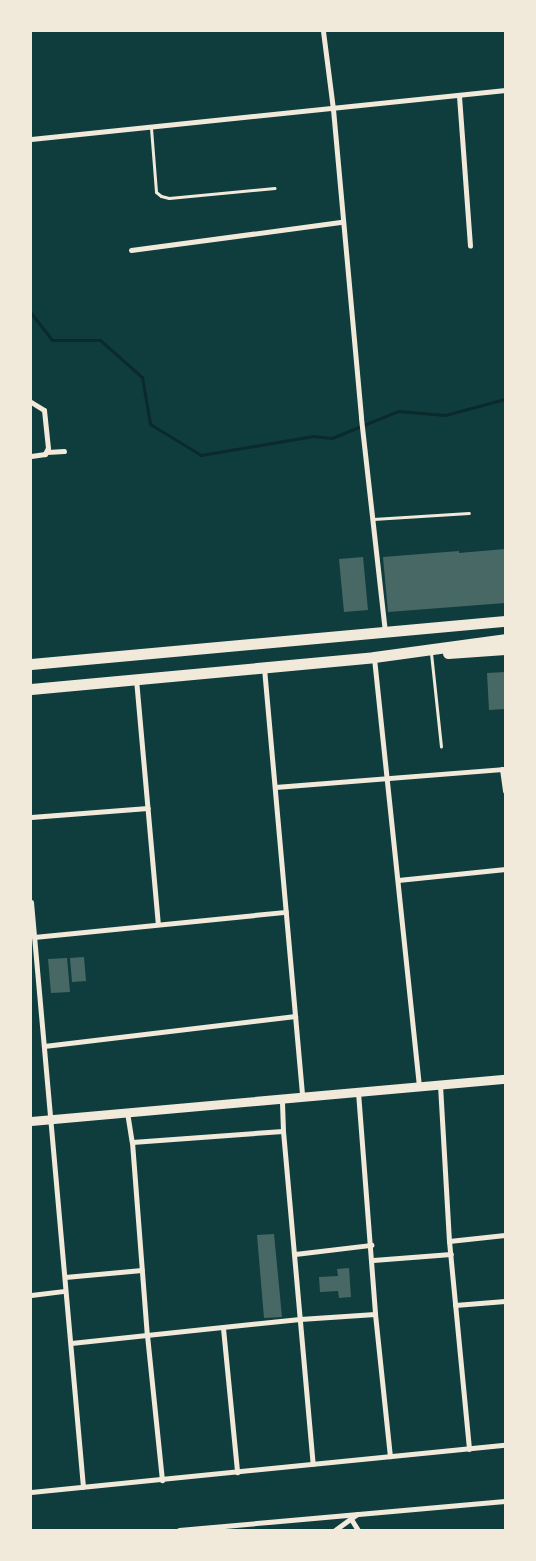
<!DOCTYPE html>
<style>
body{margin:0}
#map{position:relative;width:536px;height:1561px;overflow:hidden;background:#0f3d3e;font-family:"Nunito Sans",sans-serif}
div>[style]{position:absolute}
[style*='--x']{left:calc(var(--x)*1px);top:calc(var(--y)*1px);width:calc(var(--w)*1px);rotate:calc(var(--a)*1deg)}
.stream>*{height:3px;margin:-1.5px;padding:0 1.5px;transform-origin:1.5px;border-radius:1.5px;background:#0a2a2b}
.building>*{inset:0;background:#486865}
.service>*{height:3px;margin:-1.5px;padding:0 1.5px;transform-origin:1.5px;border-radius:1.5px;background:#f1e9da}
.minor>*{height:5px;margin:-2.5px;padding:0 2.5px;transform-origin:2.5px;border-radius:2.5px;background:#f1e9da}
.tertiary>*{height:9px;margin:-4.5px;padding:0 4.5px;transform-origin:4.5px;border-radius:4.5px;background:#f1e9da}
.trunk>*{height:11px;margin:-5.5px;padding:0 5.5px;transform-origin:5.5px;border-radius:5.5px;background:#f1e9da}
span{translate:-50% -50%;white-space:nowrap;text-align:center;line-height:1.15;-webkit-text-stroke:5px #f1e9da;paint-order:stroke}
.frame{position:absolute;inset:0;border:32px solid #f1e9da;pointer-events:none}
</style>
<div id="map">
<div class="stream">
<i style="--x:31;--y:313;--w:34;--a:52"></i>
<i style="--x:52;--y:340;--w:48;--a:0"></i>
<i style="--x:100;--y:340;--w:56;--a:41.4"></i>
<i style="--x:142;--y:377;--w:48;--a:80.3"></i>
<i style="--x:150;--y:424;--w:60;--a:31.3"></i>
<i style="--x:201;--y:455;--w:114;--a:-9.6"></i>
<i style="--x:313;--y:436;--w:19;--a:6"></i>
<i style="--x:332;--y:438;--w:71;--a:-22.2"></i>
<i style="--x:398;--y:411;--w:47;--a:4.9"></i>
<i style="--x:445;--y:415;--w:62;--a:-14.9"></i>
</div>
<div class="building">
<i style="clip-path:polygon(505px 549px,505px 603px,388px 612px,383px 557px,459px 551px,459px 553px)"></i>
<i style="clip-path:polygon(363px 557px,368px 610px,344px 612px,339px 559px)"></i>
<i style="clip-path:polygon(505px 672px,505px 709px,489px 710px,487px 673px)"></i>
<i style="clip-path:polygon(84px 957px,86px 981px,72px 982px,70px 958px)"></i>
<i style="clip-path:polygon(67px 958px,70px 992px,51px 993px,48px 959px)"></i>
<i style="clip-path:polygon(274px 1234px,282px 1317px,264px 1318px,257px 1235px)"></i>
<i style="clip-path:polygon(349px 1268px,351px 1297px,339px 1298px,338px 1291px,320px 1292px,319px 1277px,338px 1276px,337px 1269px)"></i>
</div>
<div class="service">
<i style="--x:151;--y:128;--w:64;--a:85.5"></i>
<i style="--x:156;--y:192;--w:6;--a:39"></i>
<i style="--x:161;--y:196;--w:8;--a:14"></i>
<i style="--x:169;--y:198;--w:106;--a:-5.4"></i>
<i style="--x:373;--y:519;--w:96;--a:-3.6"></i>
<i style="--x:431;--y:653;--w:94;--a:83.9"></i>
</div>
<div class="minor">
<i style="--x:323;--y:31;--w:79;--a:82.7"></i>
<i style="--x:333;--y:109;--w:310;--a:84.8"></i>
<i style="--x:361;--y:418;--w:215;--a:83.6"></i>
<i style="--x:459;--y:96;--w:150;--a:85.8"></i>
<i style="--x:31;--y:139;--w:477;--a:-5.9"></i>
<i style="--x:131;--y:250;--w:213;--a:-7.6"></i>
<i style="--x:31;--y:402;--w:15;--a:32"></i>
<i style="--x:44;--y:410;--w:38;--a:84"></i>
<i style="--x:48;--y:448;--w:7;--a:117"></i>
<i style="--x:45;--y:454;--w:14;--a:172"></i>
<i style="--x:47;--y:452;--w:17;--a:-3"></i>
<i style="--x:374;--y:658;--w:431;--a:84"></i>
<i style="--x:264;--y:668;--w:431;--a:84.9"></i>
<i style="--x:136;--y:679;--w:246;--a:84.9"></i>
<i style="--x:502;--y:769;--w:22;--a:82"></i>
<i style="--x:275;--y:787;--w:231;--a:-4.5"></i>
<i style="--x:31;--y:817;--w:117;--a:-4.4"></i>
<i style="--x:398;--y:880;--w:108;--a:-5.9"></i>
<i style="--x:31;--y:902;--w:587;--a:84.92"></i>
<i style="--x:34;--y:937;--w:253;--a:-5.7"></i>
<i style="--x:44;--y:1046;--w:253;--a:-6.8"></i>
<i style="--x:440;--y:1085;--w:156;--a:86.7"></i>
<i style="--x:449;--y:1241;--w:209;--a:84.5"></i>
<i style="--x:358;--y:1092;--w:223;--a:85.6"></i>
<i style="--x:375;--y:1314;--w:143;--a:84"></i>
<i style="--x:127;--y:1112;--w:30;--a:81"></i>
<i style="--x:132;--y:1142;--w:194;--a:85.6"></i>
<i style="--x:147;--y:1335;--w:146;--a:84.1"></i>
<i style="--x:283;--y:1131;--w:334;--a:84.9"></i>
<i style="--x:132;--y:1142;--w:151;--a:-4.2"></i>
<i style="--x:283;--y:1131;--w:32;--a:-92"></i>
<i style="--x:449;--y:1241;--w:56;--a:-6.1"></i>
<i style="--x:295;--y:1254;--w:77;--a:-6.8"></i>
<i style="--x:373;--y:1260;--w:78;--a:-4.4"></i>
<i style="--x:65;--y:1277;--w:77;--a:-5.2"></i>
<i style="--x:31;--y:1295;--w:34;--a:-7"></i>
<i style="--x:455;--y:1305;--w:50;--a:-4.6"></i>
<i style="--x:223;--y:1328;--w:145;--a:84.4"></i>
<i style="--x:71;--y:1343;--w:230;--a:-6"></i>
<i style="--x:300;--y:1319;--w:75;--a:-3.8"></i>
<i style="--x:31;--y:1492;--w:476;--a:-5.7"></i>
<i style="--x:351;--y:1519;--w:13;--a:58"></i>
<i style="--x:179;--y:1530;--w:327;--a:-5.1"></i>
<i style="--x:335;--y:1530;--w:27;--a:-36"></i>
</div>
<div class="tertiary">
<i style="--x:31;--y:1121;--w:476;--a:-5.1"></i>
</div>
<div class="trunk">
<i style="--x:448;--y:653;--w:57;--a:-4"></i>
<i style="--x:31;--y:664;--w:476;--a:-5.2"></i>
<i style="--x:31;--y:689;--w:344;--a:-5.3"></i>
<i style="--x:374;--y:657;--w:132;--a:-7.8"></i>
</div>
<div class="frame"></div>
</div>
